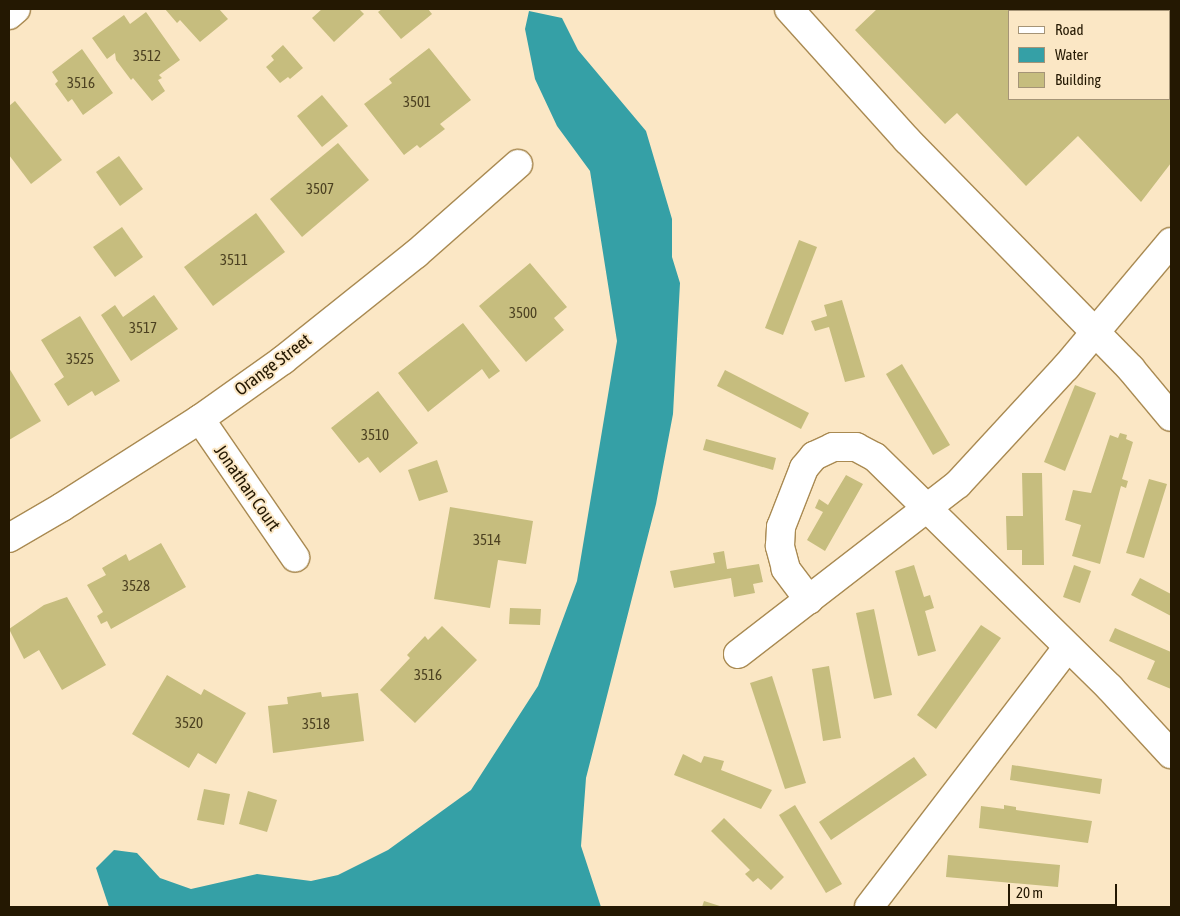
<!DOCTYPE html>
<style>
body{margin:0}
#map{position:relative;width:1180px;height:916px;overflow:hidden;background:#fbe7c5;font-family:"Asap Condensed",sans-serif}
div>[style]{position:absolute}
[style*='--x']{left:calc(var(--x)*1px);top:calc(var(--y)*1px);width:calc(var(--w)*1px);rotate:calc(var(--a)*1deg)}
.water>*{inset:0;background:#35a0a6}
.building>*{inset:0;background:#c6bd7e}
.roads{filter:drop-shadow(1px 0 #a98a52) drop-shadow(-1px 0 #a98a52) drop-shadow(0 1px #a98a52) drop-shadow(0 -1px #a98a52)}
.minor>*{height:28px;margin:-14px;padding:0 14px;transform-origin:14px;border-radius:14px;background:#fff}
span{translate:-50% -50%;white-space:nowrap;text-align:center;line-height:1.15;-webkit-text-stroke:4px #fbe7c5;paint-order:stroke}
.number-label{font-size:15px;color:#4c4121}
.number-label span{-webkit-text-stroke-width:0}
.street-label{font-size:18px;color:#241802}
.frame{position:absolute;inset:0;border:10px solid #241802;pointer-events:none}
.legend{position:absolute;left:1008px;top:10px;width:162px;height:90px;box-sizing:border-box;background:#fbe7c5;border:1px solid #a59477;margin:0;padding:6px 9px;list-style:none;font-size:15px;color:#241802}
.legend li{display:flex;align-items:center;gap:10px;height:25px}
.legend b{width:25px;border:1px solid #a59477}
.scale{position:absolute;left:1008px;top:884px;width:109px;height:22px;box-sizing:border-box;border:2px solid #241802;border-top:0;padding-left:6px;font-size:15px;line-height:18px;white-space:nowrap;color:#241802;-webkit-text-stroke:4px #fbe7c5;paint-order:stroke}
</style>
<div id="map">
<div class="water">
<i style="clip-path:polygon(529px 11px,562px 18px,578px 50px,646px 131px,672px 219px,672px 257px,680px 283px,673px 414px,656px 504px,586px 778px,581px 846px,601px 907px,109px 907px,96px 868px,114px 850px,137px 853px,160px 878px,191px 889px,257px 874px,311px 881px,338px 875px,388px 850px,471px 790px,538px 686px,577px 581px,617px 341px,590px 171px,557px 126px,535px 79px,525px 29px)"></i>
</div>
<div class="building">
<i style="clip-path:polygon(165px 9px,219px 9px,228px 19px,200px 42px,180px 20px,177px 23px)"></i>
<i style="clip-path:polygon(322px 9px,359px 9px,364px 14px,334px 42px,312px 18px)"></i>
<i style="clip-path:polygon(382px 9px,428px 9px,432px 14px,401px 39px,378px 12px)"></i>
<i style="clip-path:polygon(evenodd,877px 9px,1171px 9px,1171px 163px,1141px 202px,1078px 136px,1026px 186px,957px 113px,945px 124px,855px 30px,877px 9px,1009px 11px,1169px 11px,1169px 99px,1009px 99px,1009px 11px)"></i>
<i style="clip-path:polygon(146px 12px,180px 60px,159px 75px,162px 78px,158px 80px,165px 91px,152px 101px,133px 78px,131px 80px,116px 60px,115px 53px,107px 59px,92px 38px,124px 15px,130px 24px)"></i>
<i style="clip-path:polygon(283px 45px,303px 68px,290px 79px,288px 77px,280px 83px,266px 67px,274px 60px,271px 56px)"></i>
<i style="clip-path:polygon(429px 48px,471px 100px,440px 124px,445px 129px,420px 148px,417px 145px,404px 155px,364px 104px,392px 83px,389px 79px)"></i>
<i style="clip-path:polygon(82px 49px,113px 93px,83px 115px,72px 99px,68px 102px,55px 84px,58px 81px,52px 72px)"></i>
<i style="clip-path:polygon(322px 95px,348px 126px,322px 147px,297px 116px)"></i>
<i style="clip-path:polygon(15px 101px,62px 160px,31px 184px,9px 155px,9px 106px)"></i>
<i style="clip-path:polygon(338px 143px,369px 180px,302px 237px,270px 199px)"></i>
<i style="clip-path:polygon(119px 156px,143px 189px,120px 206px,96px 172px)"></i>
<i style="clip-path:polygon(256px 213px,285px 252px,213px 306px,184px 267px)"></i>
<i style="clip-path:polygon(122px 227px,143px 257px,115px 277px,93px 247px)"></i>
<i style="clip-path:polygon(799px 240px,817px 247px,783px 335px,765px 328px)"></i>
<i style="clip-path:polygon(530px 263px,567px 307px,554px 318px,564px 330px,526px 362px,479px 306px)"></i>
<i style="clip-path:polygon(154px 295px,178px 329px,131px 361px,101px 315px,115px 305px,123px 317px)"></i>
<i style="clip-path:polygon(842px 300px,865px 377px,845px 382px,829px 327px,815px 331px,811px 321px,827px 316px,824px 305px)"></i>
<i style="clip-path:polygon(80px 316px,120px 381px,95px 396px,92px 391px,68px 406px,54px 384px,64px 377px,41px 340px)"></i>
<i style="clip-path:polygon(463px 323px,500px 371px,489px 379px,482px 369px,428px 412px,398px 373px)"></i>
<i style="clip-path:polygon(902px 364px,950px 445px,933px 455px,886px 374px)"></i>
<i style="clip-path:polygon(9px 368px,41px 421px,9px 440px)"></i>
<i style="clip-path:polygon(725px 370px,809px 413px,801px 429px,717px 386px)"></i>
<i style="clip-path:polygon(1075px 385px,1096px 393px,1065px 471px,1044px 462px)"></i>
<i style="clip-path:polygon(378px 391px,418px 443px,380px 473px,368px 457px,359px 463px,331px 428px)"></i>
<i style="clip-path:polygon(1120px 433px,1127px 435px,1126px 439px,1133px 442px,1122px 479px,1128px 481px,1126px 488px,1121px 486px,1100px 564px,1072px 556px,1081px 525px,1065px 520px,1073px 490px,1091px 493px,1110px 435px,1118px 438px)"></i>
<i style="clip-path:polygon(706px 439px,776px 458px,773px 470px,703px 450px)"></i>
<i style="clip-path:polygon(437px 460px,448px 492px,419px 501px,408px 470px)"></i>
<i style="clip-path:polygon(1022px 473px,1042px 473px,1044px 565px,1022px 565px,1022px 550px,1007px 550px,1006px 516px,1023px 516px)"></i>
<i style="clip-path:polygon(846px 475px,863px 484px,825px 551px,807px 540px,823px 512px,815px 508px,819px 499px,828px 505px)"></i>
<i style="clip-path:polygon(1149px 479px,1167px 484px,1144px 558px,1126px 553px)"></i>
<i style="clip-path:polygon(450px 507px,533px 521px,526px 564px,498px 560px,490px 608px,434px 599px)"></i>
<i style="clip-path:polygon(161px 543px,186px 587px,111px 629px,107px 621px,101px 624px,97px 616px,103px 612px,87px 585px,106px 575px,102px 568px,126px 554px,129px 561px)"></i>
<i style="clip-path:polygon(724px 551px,727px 569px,759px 564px,763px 582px,753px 584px,755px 593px,734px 597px,731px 578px,674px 588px,670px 571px,715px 563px,713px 553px)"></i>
<i style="clip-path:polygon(914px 565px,924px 597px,930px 595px,934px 608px,925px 611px,936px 651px,918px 656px,895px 571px)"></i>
<i style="clip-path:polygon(1074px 565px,1091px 571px,1080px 603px,1063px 597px)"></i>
<i style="clip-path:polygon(1140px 578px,1171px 594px,1171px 616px,1131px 595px)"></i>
<i style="clip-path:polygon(67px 597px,106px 665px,62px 690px,39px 650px,24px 659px,9px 629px,44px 605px)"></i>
<i style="clip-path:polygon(510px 608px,541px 609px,540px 625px,509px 624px)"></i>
<i style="clip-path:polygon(874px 609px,892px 695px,874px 699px,856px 613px)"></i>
<i style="clip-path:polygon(981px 625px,1001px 638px,936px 729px,917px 715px)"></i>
<i style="clip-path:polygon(442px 626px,477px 660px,415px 723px,380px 690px,410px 658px,407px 655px,425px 636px,428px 640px)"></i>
<i style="clip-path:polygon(1115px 628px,1171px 652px,1171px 689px,1147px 679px,1155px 661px,1109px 641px)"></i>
<i style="clip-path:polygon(829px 666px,841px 738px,823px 741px,812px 669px)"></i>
<i style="clip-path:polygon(167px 675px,201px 695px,204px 689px,246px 713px,216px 764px,198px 753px,189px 768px,132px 734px)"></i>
<i style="clip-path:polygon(772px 676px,806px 783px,785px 789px,750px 683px)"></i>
<i style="clip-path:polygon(321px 692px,322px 697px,358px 693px,364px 741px,273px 753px,268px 706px,288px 704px,287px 697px)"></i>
<i style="clip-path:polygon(683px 754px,701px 763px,704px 756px,724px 761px,721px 770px,772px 790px,761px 809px,674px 775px)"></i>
<i style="clip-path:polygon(914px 757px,927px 775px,831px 840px,819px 822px)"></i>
<i style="clip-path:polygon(1012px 765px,1102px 779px,1100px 794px,1010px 780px)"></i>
<i style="clip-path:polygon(204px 789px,230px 794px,224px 825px,197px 820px)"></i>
<i style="clip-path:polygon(248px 791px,277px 800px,267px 832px,239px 824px)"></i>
<i style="clip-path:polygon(795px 805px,842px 884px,826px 893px,779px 815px)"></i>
<i style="clip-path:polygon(1004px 805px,1016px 807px,1016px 810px,1092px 821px,1088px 843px,979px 828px,981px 806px,1004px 809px)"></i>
<i style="clip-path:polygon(724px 818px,784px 877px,771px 890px,758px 878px,753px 882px,745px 874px,750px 870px,711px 831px)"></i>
<i style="clip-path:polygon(948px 855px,1060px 865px,1058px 887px,946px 877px)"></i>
<i style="clip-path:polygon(704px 901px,723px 907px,702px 907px)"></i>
</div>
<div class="roads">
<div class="minor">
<i style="--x:789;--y:9;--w:176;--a:48"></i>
<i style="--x:907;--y:140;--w:320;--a:45.6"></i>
<i style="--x:1131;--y:369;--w:62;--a:50.2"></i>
<i style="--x:9;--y:15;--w:9;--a:-41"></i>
<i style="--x:200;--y:419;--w:168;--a:55.5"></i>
<i style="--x:9;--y:538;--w:61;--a:-30.3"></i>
<i style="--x:62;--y:507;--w:164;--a:-32.5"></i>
<i style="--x:200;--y:419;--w:102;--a:-35.4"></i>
<i style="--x:283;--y:360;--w:170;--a:-38.6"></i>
<i style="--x:416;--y:254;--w:136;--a:-41.4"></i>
<i style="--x:809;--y:600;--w:39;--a:-127"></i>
<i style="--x:786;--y:569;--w:24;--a:-105"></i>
<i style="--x:780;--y:546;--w:19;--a:-87"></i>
<i style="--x:781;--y:527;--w:63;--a:-68.7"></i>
<i style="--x:804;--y:468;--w:16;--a:-50"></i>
<i style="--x:814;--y:456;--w:21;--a:-25"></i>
<i style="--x:833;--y:447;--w:23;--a:0"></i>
<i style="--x:856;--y:447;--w:21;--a:28"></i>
<i style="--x:875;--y:457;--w:330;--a:44.5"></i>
<i style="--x:1110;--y:688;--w:90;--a:47.3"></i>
<i style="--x:738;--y:654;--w:278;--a:-37.7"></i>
<i style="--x:958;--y:484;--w:159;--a:-47.3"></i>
<i style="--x:1066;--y:367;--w:163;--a:-50"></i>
<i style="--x:869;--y:907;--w:327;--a:-52.6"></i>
</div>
</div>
<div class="number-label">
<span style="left:147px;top:56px">3512</span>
<span style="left:81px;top:83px">3516</span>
<span style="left:417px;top:102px">3501</span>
<span style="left:320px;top:189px">3507</span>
<span style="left:234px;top:260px">3511</span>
<span style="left:523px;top:313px">3500</span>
<span style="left:143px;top:328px">3517</span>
<span style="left:80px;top:359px">3525</span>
<span style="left:375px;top:435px">3510</span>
<span style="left:487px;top:540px">3514</span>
<span style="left:136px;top:586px">3528</span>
<span style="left:428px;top:675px">3516</span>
<span style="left:189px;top:723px">3520</span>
<span style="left:316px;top:724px">3518</span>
</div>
<div class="street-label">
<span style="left:273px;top:365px;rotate:-37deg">Orange Street</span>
<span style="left:247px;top:488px;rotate:55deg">Jonathan Court</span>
</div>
<div class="frame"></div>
<ul class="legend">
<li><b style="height:6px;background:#fff"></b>Road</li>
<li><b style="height:14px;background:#35a0a6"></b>Water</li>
<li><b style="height:14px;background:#c6bd7e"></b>Building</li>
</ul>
<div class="scale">20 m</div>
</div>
